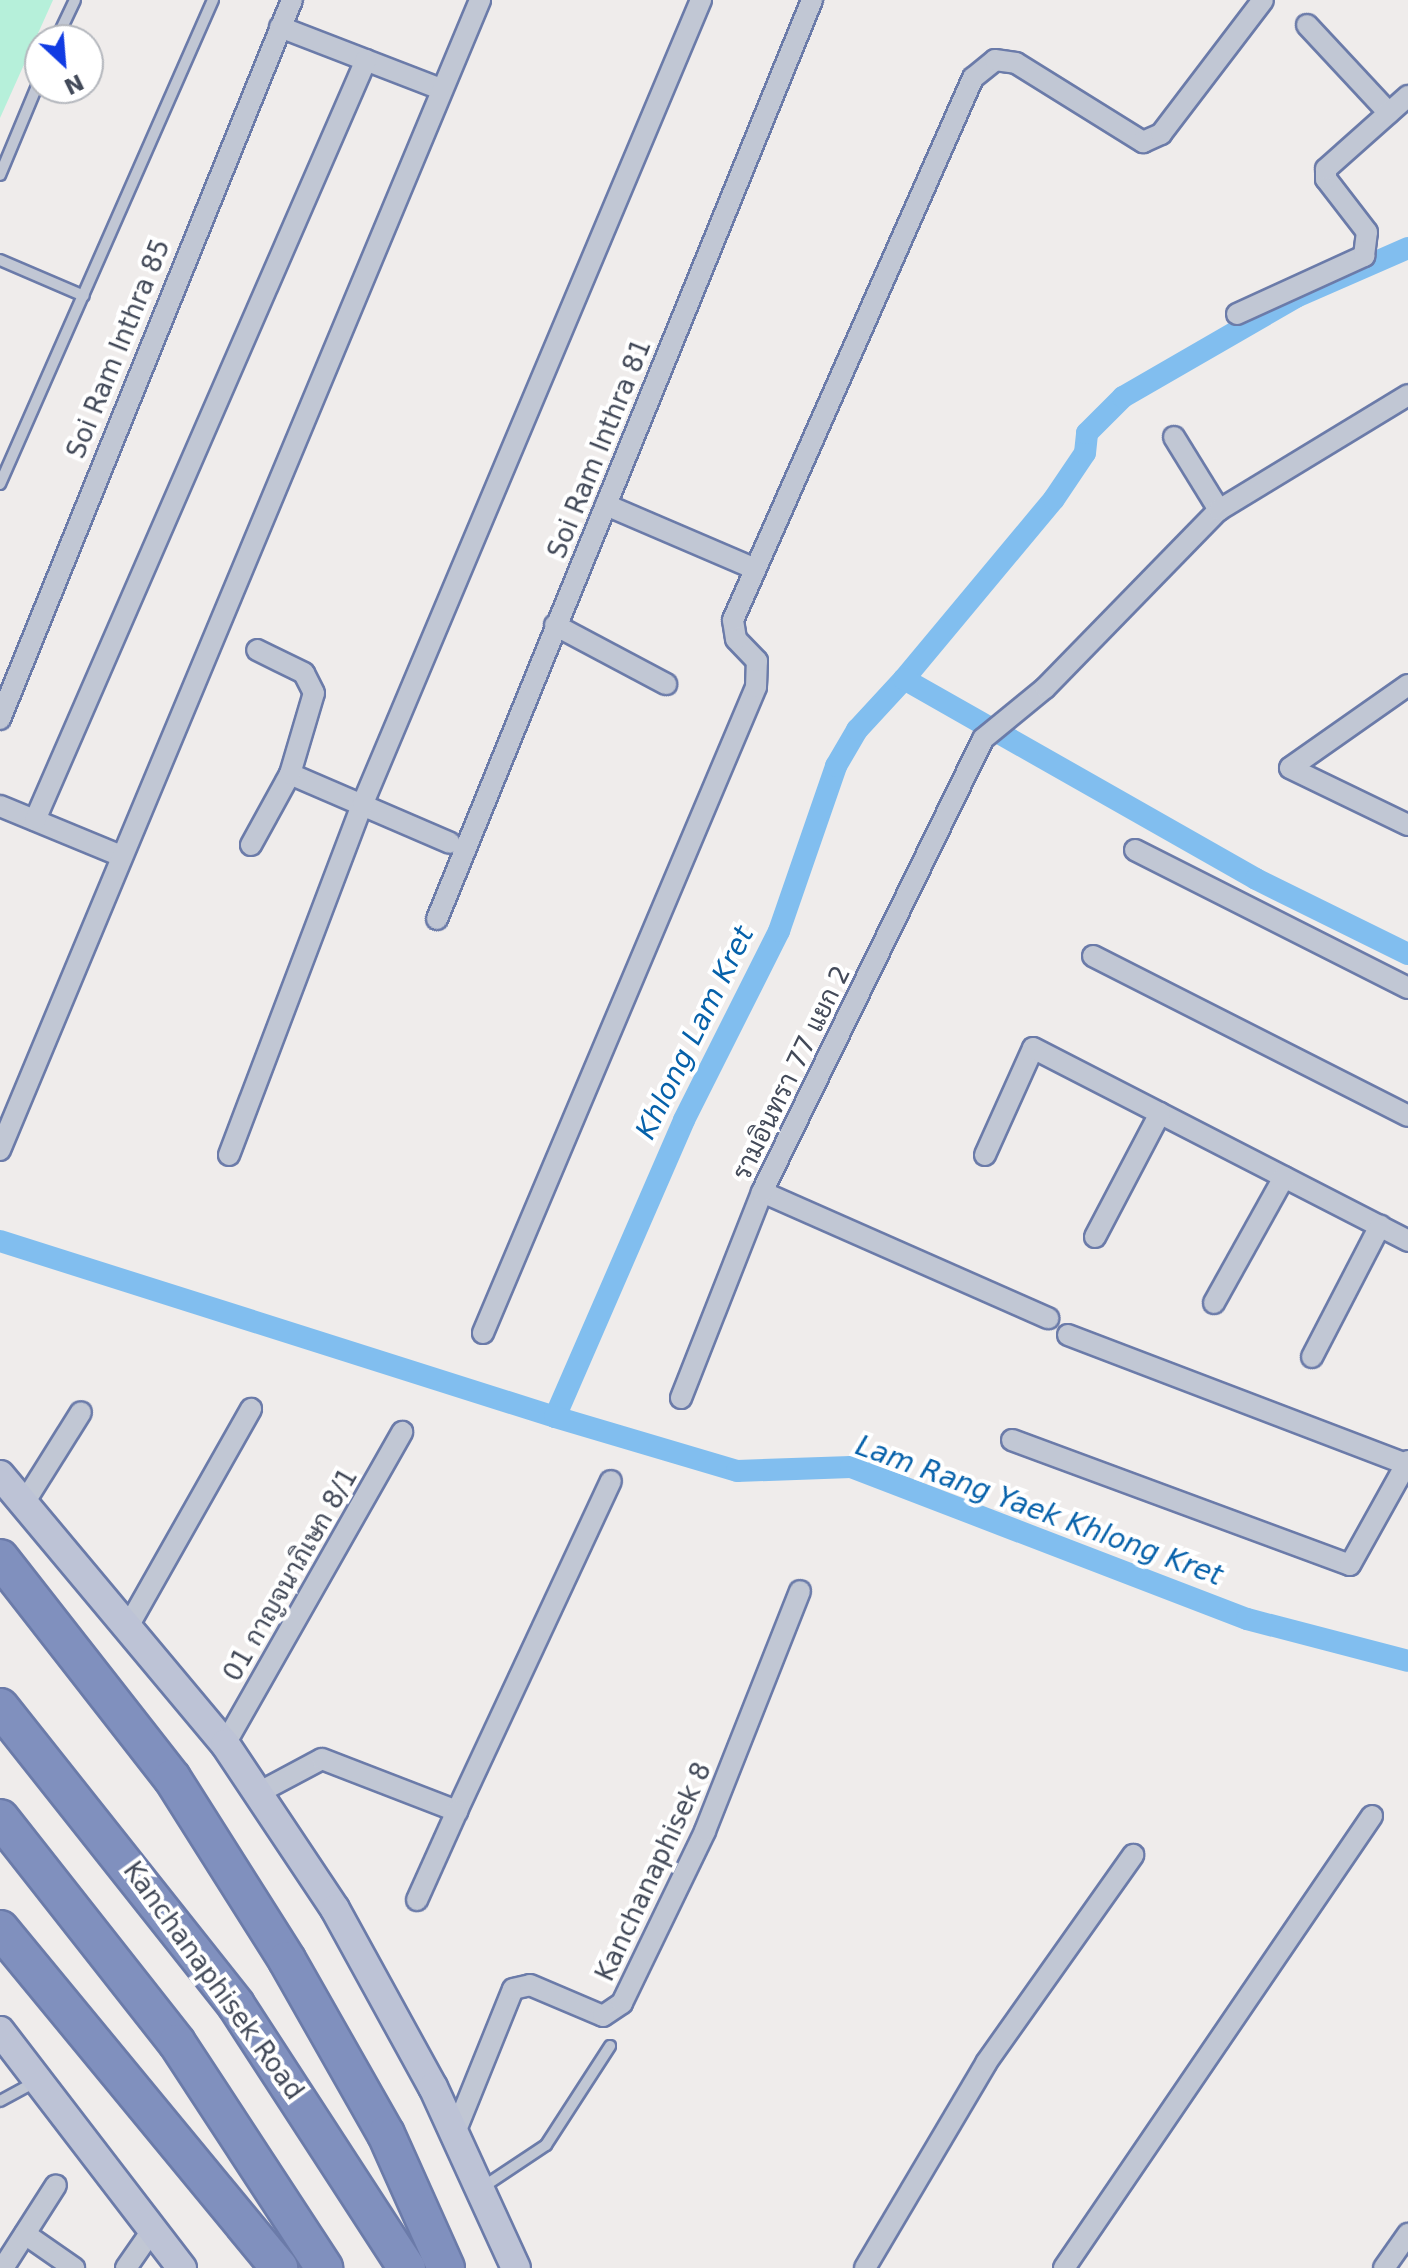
<!DOCTYPE html>
<meta charset="utf-8">
<style>
body{margin:0}
#map{position:relative;width:1408px;height:2268px;overflow:hidden;background:#efeceb;font-family:"DejaVu Sans",Sarabun,sans-serif}
div>[style]{position:absolute}
[style*='--x']{left:calc(var(--x)*1px);top:calc(var(--y)*1px);width:calc(var(--w)*1px);rotate:calc(var(--a)*1deg)}
.green>*{inset:0;background:#b6f0da}
.canal>*{height:22px;margin:-11px;padding:0 11px;transform-origin:11px;border-radius:11px;background:#81beef}
.roads{filter:drop-shadow(2px 0 #6b7ba9) drop-shadow(-2px 0 #6b7ba9) drop-shadow(0 2px #6b7ba9) drop-shadow(0 -2px #6b7ba9)}
.service>*{height:10px;margin:-5px;padding:0 5px;transform-origin:5px;border-radius:5px;background:#c1c7d4}
.minor>*{height:20px;margin:-10px;padding:0 10px;transform-origin:10px;border-radius:10px;background:#c1c7d4}
.secondary>*{height:28px;margin:-14px;padding:0 14px;transform-origin:14px;border-radius:14px;background:#bdc3d6}
.motorway>*{height:36px;margin:-18px;padding:0 18px;transform-origin:18px;border-radius:18px;background:#8090be}
span{translate:-50% -50%;white-space:nowrap;text-align:center;line-height:1.15;-webkit-text-stroke:8px #fff;paint-order:stroke}
.street-label{font-size:26px;color:#434a59}
.water-label{font-size:28px;color:#0661aa;font-style:italic}
.north{position:absolute;left:24px;top:24px;width:80px;height:80px;box-sizing:border-box;background:#fff;border:2px solid #b4b7bd;border-radius:50%;rotate:154deg;font-size:22px;font-weight:700;line-height:32px;text-align:center;color:#434a59}
.north::after{content:'';display:block;margin:auto;width:28px;height:36px;background:#113ce3;clip-path:polygon(50% 0,100% 100%,50% 72%,0 100%)}
</style>
<div id="map">
<div class="green">
<i style="clip-path:polygon(0 0,53px 0,0 118px)"></i>
</div>
<div class="canal">
<i style="--x:904;--y:679;--w:234;--a:-50.2"></i>
<i style="--x:1054;--y:499;--w:55;--a:-56"></i>
<i style="--x:1085;--y:453;--w:20;--a:-84"></i>
<i style="--x:1087;--y:433;--w:51;--a:-45"></i>
<i style="--x:1123;--y:397;--w:200;--a:-30"></i>
<i style="--x:1296;--y:297;--w:122;--a:-23.6"></i>
<i style="--x:0;--y:1241;--w:582;--a:17.59"></i>
<i style="--x:555;--y:1417;--w:324;--a:-66.5"></i>
<i style="--x:684;--y:1120;--w:212;--a:-63.3"></i>
<i style="--x:779;--y:931;--w:175;--a:-70.9"></i>
<i style="--x:836;--y:766;--w:42;--a:-59.7"></i>
<i style="--x:857;--y:730;--w:69;--a:-47.3"></i>
<i style="--x:904;--y:679;--w:405;--a:29.6"></i>
<i style="--x:1256;--y:879;--w:169;--a:26.3"></i>
<i style="--x:555;--y:1417;--w:190;--a:16.5"></i>
<i style="--x:737;--y:1471;--w:114;--a:-2"></i>
<i style="--x:851;--y:1467;--w:424;--a:21"></i>
<i style="--x:1247;--y:1619;--w:166;--a:14.6"></i>
</div>
<div class="roads">
<div class="service">
<i style="--x:56;--y:40;--w:44;--a:-64.6"></i>
<i style="--x:0;--y:175;--w:104;--a:-67.4"></i>
<i style="--x:0;--y:260;--w:91;--a:23.2"></i>
<i style="--x:0;--y:484;--w:529;--a:-66.25"></i>
<i style="--x:0;--y:2101;--w:42;--a:-28.4"></i>
<i style="--x:483;--y:2187;--w:76;--a:-33.7"></i>
<i style="--x:546;--y:2145;--w:118;--a:-57.1"></i>
</div>
<div class="minor">
<i style="--x:1307;--y:25;--w:120;--a:47"></i>
<i style="--x:280;--y:27;--w:173;--a:21.1"></i>
<i style="--x:1237;--y:314;--w:140;--a:-24.5"></i>
<i style="--x:1364;--y:256;--w:24;--a:-83"></i>
<i style="--x:1367;--y:232;--w:67;--a:-127.7"></i>
<i style="--x:1326;--y:179;--w:10;--a:-90"></i>
<i style="--x:1326;--y:169;--w:110;--a:-41.7"></i>
<i style="--x:1174;--y:437;--w:86;--a:58.3"></i>
<i style="--x:606;--y:505;--w:162;--a:23.2"></i>
<i style="--x:555;--y:625;--w:126;--a:28"></i>
<i style="--x:1408;--y:685;--w:144;--a:144.9"></i>
<i style="--x:1290;--y:768;--w:131;--a:25.8"></i>
<i style="--x:0;--y:719;--w:776;--a:-67.9"></i>
<i style="--x:290;--y:774;--w:174;--a:23.3"></i>
<i style="--x:0;--y:806;--w:129;--a:22.4"></i>
<i style="--x:35;--y:820;--w:829;--a:-66.47"></i>
<i style="--x:251;--y:845;--w:81;--a:-61.2"></i>
<i style="--x:290;--y:774;--w:84;--a:-73.5"></i>
<i style="--x:314;--y:693;--w:22;--a:-117"></i>
<i style="--x:304;--y:673;--w:52;--a:-153.9"></i>
<i style="--x:1135;--y:850;--w:306;--a:26.8"></i>
<i style="--x:437;--y:919;--w:993;--a:-67.8"></i>
<i style="--x:1093;--y:956;--w:353;--a:26.9"></i>
<i style="--x:0;--y:1150;--w:1246;--a:-67.34"></i>
<i style="--x:229;--y:1155;--w:377;--a:-69.2"></i>
<i style="--x:363;--y:803;--w:871;--a:-67.17"></i>
<i style="--x:985;--y:1155;--w:117;--a:-65.8"></i>
<i style="--x:1033;--y:1048;--w:422;--a:27.2"></i>
<i style="--x:762;--y:1192;--w:313;--a:23.8"></i>
<i style="--x:1095;--y:1237;--w:140;--a:-62.3"></i>
<i style="--x:1214;--y:1303;--w:144;--a:-60.9"></i>
<i style="--x:483;--y:1333;--w:701;--a:-67.09"></i>
<i style="--x:756;--y:687;--w:26;--a:-88"></i>
<i style="--x:757;--y:661;--w:30;--a:-134"></i>
<i style="--x:736;--y:639;--w:19;--a:-99"></i>
<i style="--x:733;--y:620;--w:593;--a:-66.12"></i>
<i style="--x:973;--y:78;--w:28;--a:-39"></i>
<i style="--x:995;--y:60;--w:21;--a:8"></i>
<i style="--x:1016;--y:63;--w:150;--a:31.9"></i>
<i style="--x:1143;--y:142;--w:20;--a:-24"></i>
<i style="--x:1161;--y:134;--w:168;--a:-52.7"></i>
<i style="--x:1068;--y:1335;--w:362;--a:20.9"></i>
<i style="--x:1312;--y:1357;--w:148;--a:-62.6"></i>
<i style="--x:681;--y:1398;--w:221;--a:-68.5"></i>
<i style="--x:762;--y:1192;--w:504;--a:-63.99"></i>
<i style="--x:983;--y:739;--w:80;--a:-39.4"></i>
<i style="--x:1045;--y:688;--w:249;--a:-45.7"></i>
<i style="--x:1219;--y:510;--w:221;--a:-31.3"></i>
<i style="--x:1012;--y:1440;--w:360;--a:20.3"></i>
<i style="--x:1350;--y:1565;--w:119;--a:-60.9"></i>
<i style="--x:24;--y:1503;--w:107;--a:-57.9"></i>
<i style="--x:130;--y:1623;--w:246;--a:-60.5"></i>
<i style="--x:225;--y:1744;--w:359;--a:-60.4"></i>
<i style="--x:258;--y:1793;--w:72;--a:-28"></i>
<i style="--x:322;--y:1759;--w:145;--a:21.1"></i>
<i style="--x:457;--y:1811;--w:364;--a:-65"></i>
<i style="--x:417;--y:1900;--w:98;--a:-65.8"></i>
<i style="--x:454;--y:2135;--w:157;--a:-68"></i>
<i style="--x:513;--y:1989;--w:17;--a:-13"></i>
<i style="--x:530;--y:1985;--w:79;--a:23"></i>
<i style="--x:603;--y:2016;--w:23;--a:-34"></i>
<i style="--x:622;--y:2003;--w:191;--a:-64.2"></i>
<i style="--x:705;--y:1831;--w:258;--a:-68.4"></i>
<i style="--x:25;--y:2234;--w:60;--a:34.8"></i>
<i style="--x:3;--y:2268;--w:98;--a:-57.4"></i>
<i style="--x:126;--y:2268;--w:47;--a:-55.3"></i>
<i style="--x:865;--y:2268;--w:238;--a:-59.4"></i>
<i style="--x:986;--y:2063;--w:255;--a:-54.7"></i>
<i style="--x:1064;--y:2268;--w:547;--a:-55.73"></i>
<i style="--x:1384;--y:2268;--w:42;--a:-54.8"></i>
</div>
<div class="secondary">
<i style="--x:0;--y:1475;--w:351;--a:50.1"></i>
<i style="--x:225;--y:1744;--w:198;--a:56.3"></i>
<i style="--x:335;--y:1909;--w:203;--a:61.2"></i>
<i style="--x:433;--y:2087;--w:199;--a:65.4"></i>
<i style="--x:0;--y:2031;--w:299;--a:52.5"></i>
</div>
<div class="motorway">
<i style="--x:0;--y:1558;--w:279;--a:52"></i>
<i style="--x:172;--y:1778;--w:215;--a:57.7"></i>
<i style="--x:287;--y:1960;--w:200;--a:60.4"></i>
<i style="--x:386;--y:2134;--w:147;--a:65.9"></i>
<i style="--x:0;--y:1707;--w:380;--a:51.6"></i>
<i style="--x:236;--y:2005;--w:314;--a:57"></i>
<i style="--x:0;--y:1818;--w:286;--a:51.8"></i>
<i style="--x:177;--y:2043;--w:269;--a:56.8"></i>
<i style="--x:0;--y:1929;--w:439;--a:50.5"></i>
</div>
</div>
<div class="street-label">
<span style="left:119px;top:349px;rotate:-68deg">Soi Ram Inthra 85</span>
<span style="left:600px;top:449px;rotate:-68deg">Soi Ram Inthra 81</span>
<span style="left:792px;top:1073px;rotate:-64deg">รามอินทรา 77 แยก 2</span>
<span style="left:291px;top:1575px;rotate:-60deg">01 กาญจนาภิเษก 8/1</span>
<span style="left:654px;top:1872px;rotate:-65deg">Kanchanaphisek 8</span>
<span style="left:213px;top:1981px;rotate:54deg">Kanchanaphisek Road</span>
</div>
<div class="water-label">
<span style="left:695px;top:1033px;rotate:-64deg">Khlong Lam Kret</span>
<span style="left:1039px;top:1511px;rotate:20deg">Lam Rang Yaek Khlong Kret</span>
</div>
<div class="north">N</div>
</div>
